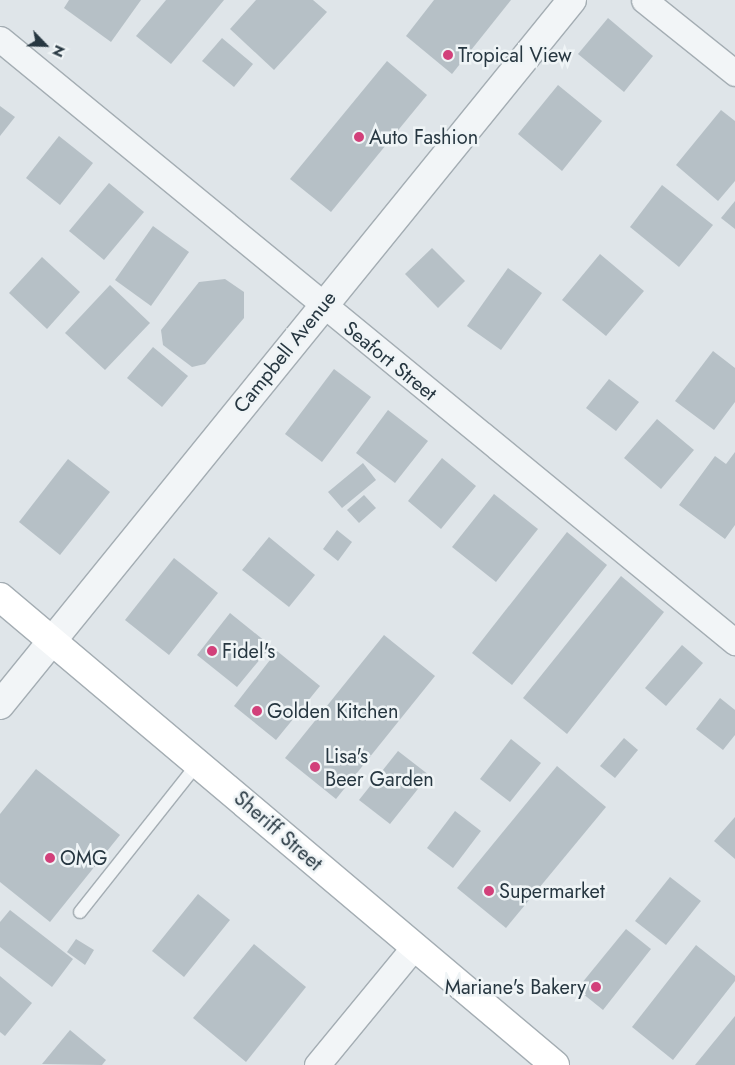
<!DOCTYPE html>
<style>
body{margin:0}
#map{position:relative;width:735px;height:1065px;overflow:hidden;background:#dfe5e9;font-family:Jost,sans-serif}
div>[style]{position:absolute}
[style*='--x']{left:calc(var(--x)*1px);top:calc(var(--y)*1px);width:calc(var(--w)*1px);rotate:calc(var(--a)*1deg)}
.building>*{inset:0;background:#b6c0c6}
.roads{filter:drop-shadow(1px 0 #a4adb3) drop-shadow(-1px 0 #a4adb3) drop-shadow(0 1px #a4adb3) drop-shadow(0 -1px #a4adb3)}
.service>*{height:12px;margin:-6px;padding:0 6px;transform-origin:6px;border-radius:6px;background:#f2f5f7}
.minor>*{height:25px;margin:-12.5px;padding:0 12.5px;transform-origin:12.5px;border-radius:12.5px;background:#f2f5f7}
.tertiary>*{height:28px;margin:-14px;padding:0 14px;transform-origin:14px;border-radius:14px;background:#f2f5f7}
.secondary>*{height:28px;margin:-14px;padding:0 14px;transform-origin:14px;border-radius:14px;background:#fff}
.dots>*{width:14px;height:14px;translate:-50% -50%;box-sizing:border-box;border:2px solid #eff4f6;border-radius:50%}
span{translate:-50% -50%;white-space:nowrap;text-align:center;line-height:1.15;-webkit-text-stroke:5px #eff4f6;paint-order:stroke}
.poi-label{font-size:20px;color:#273741}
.left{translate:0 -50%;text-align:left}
.right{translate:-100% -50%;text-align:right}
.street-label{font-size:20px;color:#273741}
.north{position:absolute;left:20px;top:20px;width:50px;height:50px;-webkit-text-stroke:4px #eff4f6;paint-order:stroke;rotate:114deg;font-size:14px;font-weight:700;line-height:20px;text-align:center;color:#273741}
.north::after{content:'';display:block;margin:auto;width:18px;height:22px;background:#273741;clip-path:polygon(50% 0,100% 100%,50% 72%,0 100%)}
</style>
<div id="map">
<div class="building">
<i style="clip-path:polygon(69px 0,141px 0,111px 42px,64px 8px)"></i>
<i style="clip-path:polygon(166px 0,224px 0,171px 64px,136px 36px)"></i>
<i style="clip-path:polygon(256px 0,313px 0,327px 12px,274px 70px,230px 29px)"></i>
<i style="clip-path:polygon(434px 0,511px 0,452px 74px,406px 36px)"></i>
<i style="clip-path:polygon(608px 18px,653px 56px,624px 92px,578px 54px)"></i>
<i style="clip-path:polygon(222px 38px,253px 64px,234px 87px,202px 61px)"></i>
<i style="clip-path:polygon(387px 61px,427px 95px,331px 212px,290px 179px)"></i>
<i style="clip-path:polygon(558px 85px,602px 121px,562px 171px,518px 134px)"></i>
<i style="clip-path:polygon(0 106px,15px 117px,0 136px)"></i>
<i style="clip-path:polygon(721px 110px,735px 121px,735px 181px,718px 201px,676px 165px)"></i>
<i style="clip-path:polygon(59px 136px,93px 163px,60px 205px,26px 178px)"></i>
<i style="clip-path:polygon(109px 183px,144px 212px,104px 260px,69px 231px)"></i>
<i style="clip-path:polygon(662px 185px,713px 225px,679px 267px,630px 227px)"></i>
<i style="clip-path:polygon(735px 201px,735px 229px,721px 218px)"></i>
<i style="clip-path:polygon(153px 226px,189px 252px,151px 306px,115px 280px)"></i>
<i style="clip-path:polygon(432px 248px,465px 281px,438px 308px,405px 274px)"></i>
<i style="clip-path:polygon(600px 254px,644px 291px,606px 336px,562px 300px)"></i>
<i style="clip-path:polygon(42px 257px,80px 292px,47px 329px,9px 293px)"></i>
<i style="clip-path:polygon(508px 268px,542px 293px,501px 350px,467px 326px)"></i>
<i style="clip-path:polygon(225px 279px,244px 292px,244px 318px,205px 364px,192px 367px,163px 345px,161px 330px,199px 282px)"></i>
<i style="clip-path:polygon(110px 285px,150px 323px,105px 370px,65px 333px)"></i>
<i style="clip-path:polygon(153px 347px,188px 376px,162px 407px,127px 378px)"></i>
<i style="clip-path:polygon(713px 351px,735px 368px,735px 402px,714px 430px,675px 401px)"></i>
<i style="clip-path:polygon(334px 369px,371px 397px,322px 462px,285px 434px)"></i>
<i style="clip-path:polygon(609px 379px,639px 402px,616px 431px,586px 408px)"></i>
<i style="clip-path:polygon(388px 410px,428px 441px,395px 483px,356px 453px)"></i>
<i style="clip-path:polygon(657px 419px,694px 450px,661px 489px,624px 458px)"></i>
<i style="clip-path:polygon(735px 452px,735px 525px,725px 539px,679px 505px,715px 456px,726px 464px)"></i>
<i style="clip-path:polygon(442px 458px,476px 486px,441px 529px,408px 501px)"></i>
<i style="clip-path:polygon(68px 459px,110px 492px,60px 555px,19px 522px)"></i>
<i style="clip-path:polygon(363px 463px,376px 480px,342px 508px,328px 492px)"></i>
<i style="clip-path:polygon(494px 494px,538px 529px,496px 582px,452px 547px)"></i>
<i style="clip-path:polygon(364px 495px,376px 508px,359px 523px,347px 510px)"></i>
<i style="clip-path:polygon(337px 530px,352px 542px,338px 561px,323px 549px)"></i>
<i style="clip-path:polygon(567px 532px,607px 565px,512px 685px,472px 653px)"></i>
<i style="clip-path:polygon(269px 537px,315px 575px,289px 607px,242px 570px)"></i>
<i style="clip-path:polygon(174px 558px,218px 593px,169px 655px,125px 620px)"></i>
<i style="clip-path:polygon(621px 576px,664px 612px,567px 734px,523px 698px)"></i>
<i style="clip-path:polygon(230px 613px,271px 646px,237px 687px,197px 655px)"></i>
<i style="clip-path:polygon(384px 635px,435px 676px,336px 799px,285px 758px)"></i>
<i style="clip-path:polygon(682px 645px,703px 663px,666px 706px,645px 688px)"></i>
<i style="clip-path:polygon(277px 651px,320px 686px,276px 740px,234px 706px)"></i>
<i style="clip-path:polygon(720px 698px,735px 710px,735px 735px,723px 750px,696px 729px)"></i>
<i style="clip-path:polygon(624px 738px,638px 750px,615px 778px,600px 766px)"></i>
<i style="clip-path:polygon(511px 739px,541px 763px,510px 802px,480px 779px)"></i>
<i style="clip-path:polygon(398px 751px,429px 775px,390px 824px,359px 800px)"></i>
<i style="clip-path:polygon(557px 766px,606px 807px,506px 928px,457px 888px)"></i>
<i style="clip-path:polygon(36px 769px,120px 835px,50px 922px,0 882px,0 814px)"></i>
<i style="clip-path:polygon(455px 811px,481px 831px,453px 868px,427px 848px)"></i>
<i style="clip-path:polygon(735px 817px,735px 859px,714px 841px)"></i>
<i style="clip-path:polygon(670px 877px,701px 901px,666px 945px,635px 921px)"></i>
<i style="clip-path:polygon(198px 894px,230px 920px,184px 977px,152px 951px)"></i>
<i style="clip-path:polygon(10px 910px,73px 959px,52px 987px,0 947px,0 922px)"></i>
<i style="clip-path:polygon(626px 929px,651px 949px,603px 1010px,577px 989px)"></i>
<i style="clip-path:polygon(76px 939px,94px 950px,85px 965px,67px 952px)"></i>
<i style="clip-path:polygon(254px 944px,306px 987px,246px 1062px,193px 1018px)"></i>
<i style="clip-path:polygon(696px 945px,735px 976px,735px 981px,673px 1060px,632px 1027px)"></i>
<i style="clip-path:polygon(0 976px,32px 1003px,5px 1036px,0 1032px)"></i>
<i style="clip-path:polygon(735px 1016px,735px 1065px,695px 1065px)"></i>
<i style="clip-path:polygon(70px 1030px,106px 1060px,102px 1065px,42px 1064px)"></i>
</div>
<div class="roads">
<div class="service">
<i style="--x:80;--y:912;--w:191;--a:-51.6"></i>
</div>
<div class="minor">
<i style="--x:644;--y:0;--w:117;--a:38.7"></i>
<i style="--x:0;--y:39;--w:951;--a:39.37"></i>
<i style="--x:317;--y:1065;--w:151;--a:-50.6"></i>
</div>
<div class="tertiary">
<i style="--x:0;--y:705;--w:908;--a:-50.95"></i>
</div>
<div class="secondary">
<i style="--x:0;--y:597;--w:726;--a:40.14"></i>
</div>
</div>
<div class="dots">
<i style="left:448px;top:55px;background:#d2407a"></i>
<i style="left:359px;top:137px;background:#d2407a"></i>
<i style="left:212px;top:651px;background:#d2407a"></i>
<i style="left:257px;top:711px;background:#d2407a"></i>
<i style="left:315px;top:767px;background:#d2407a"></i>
<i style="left:50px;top:858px;background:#d2407a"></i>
<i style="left:489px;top:891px;background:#d2407a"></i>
<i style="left:596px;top:987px;background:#d2407a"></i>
</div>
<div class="poi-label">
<span class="left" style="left:458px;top:55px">Tropical View</span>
<span class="left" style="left:369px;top:137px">Auto Fashion</span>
<span class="left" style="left:222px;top:651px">Fidel's</span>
<span class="left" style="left:267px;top:711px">Golden Kitchen</span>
<span class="left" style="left:325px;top:768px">Lisa's<br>Beer Garden</span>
<span class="left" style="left:60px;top:858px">OMG</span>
<span class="left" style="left:499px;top:891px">Supermarket</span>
<span class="right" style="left:586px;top:987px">Mariane's Bakery</span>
</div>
<div class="street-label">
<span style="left:285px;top:352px;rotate:-51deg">Campbell Avenue</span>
<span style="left:390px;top:361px;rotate:39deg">Seafort Street</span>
<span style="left:278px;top:831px;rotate:41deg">Sheriff Street</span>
</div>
<div class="north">N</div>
</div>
